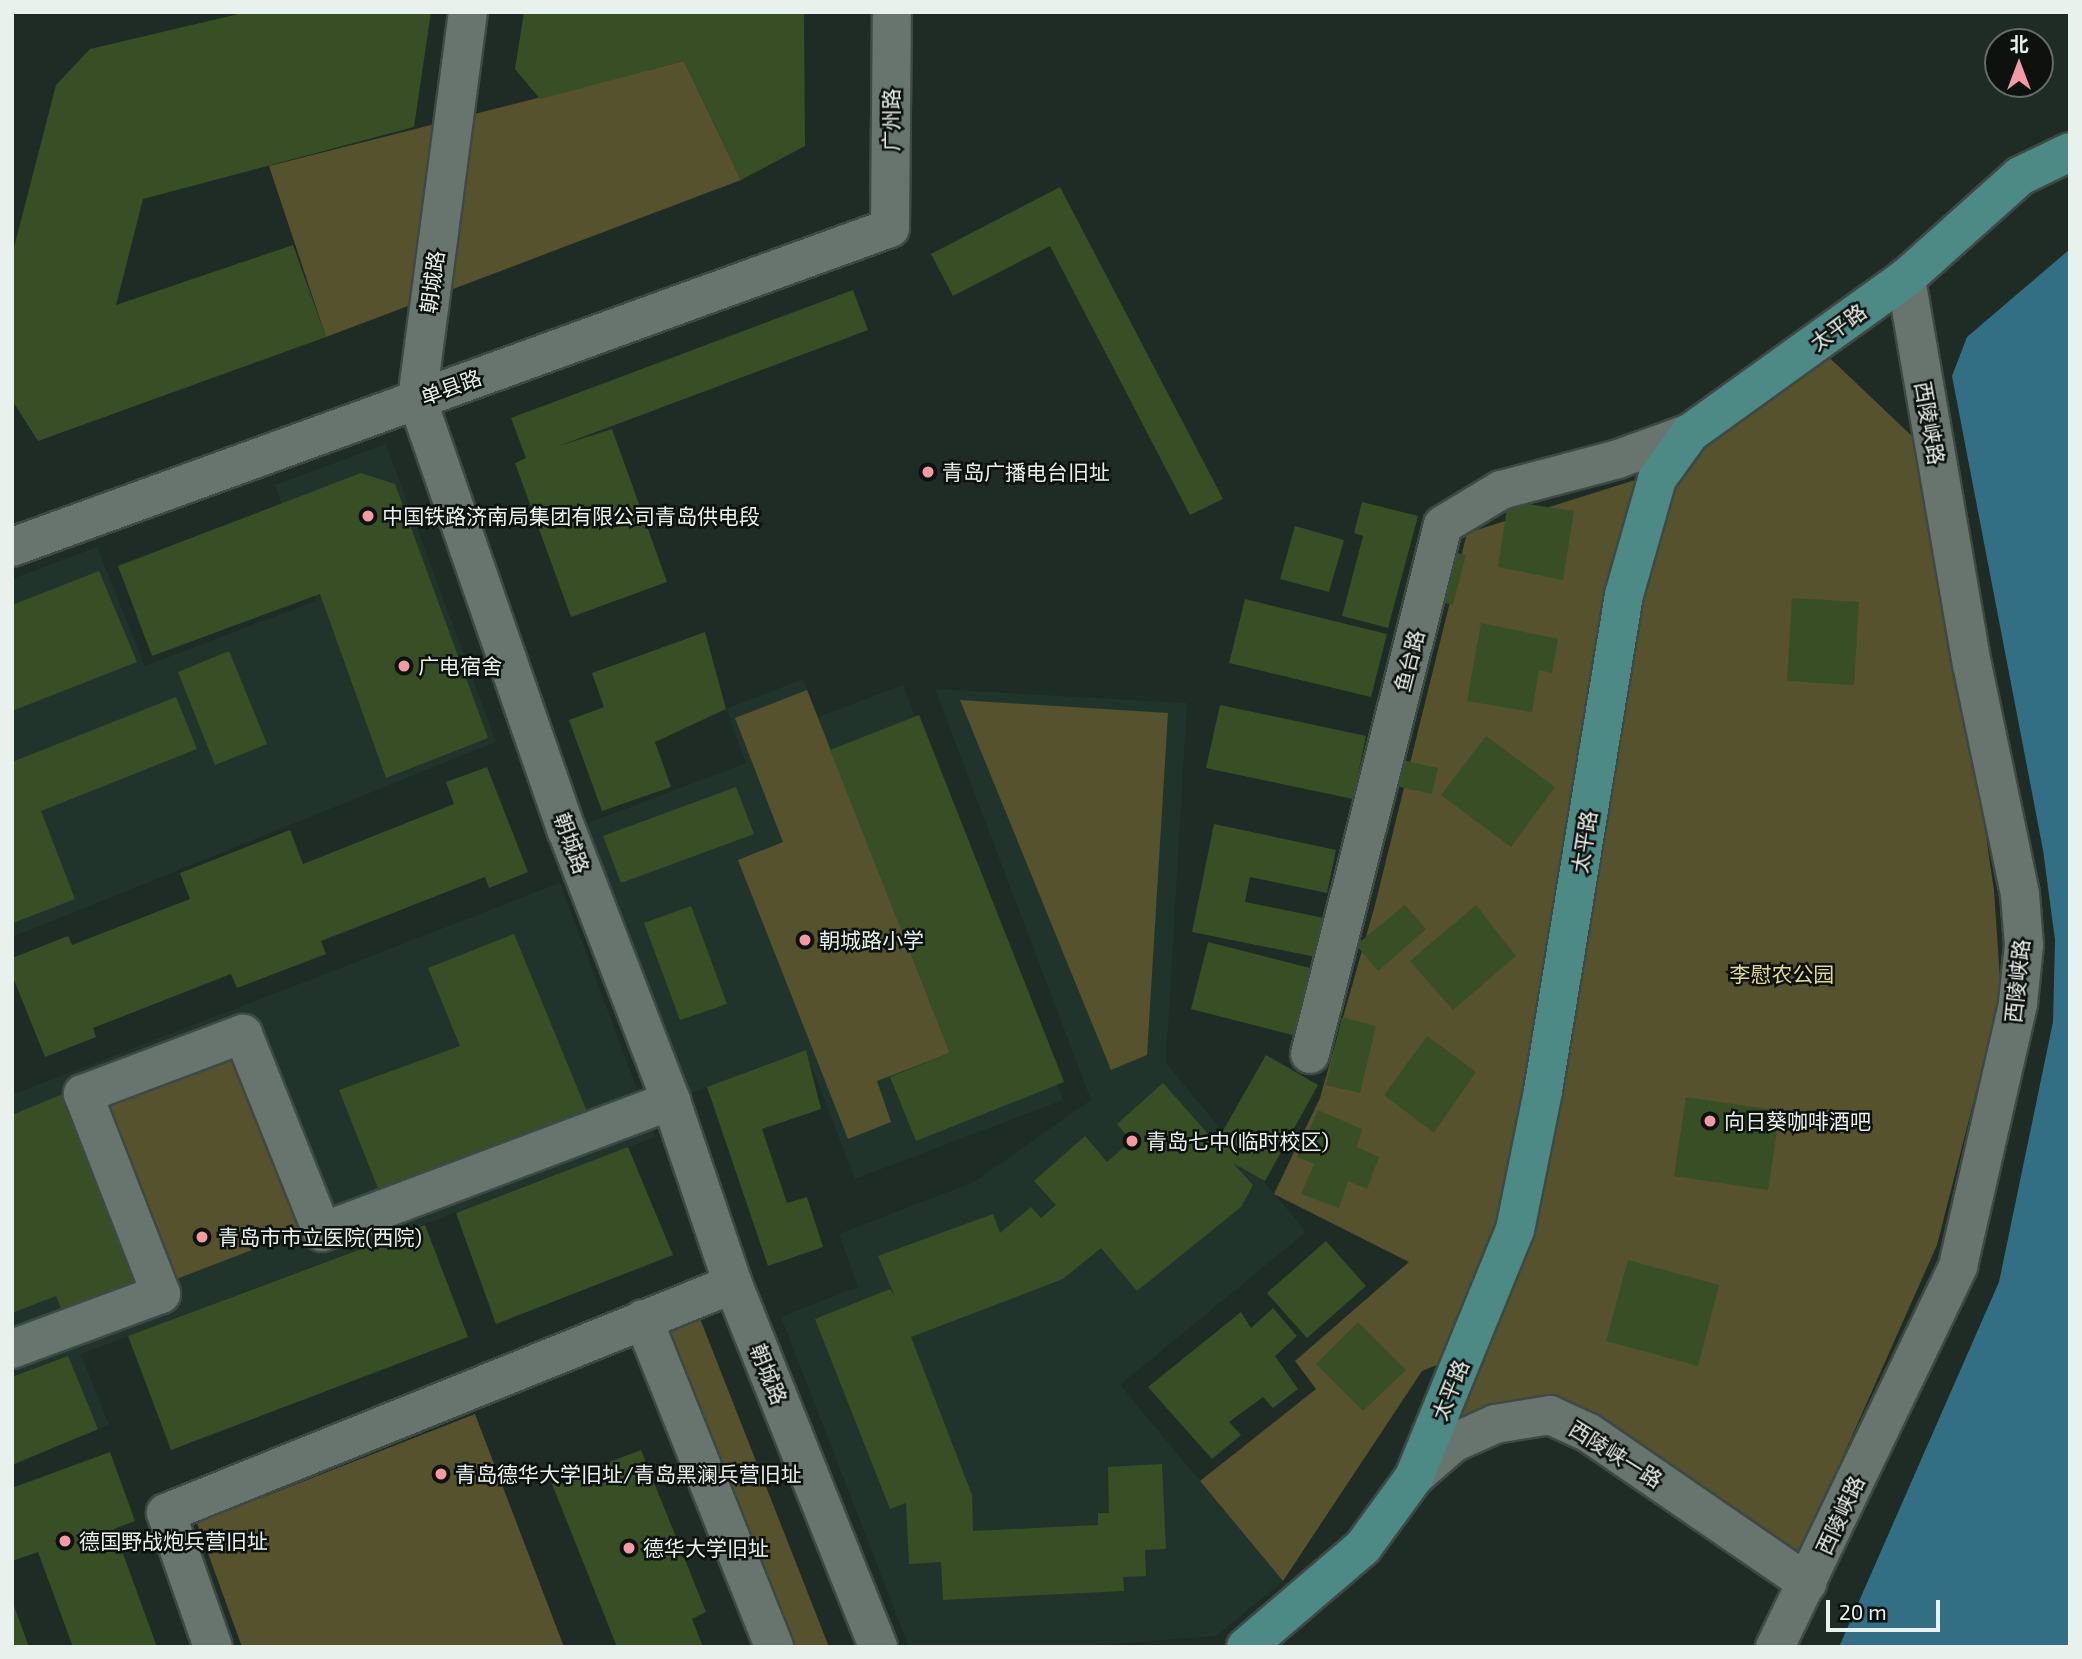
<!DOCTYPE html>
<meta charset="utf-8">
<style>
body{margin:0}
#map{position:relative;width:2082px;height:1659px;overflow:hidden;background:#1f2b25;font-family:"Exo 2","Noto Sans SC",sans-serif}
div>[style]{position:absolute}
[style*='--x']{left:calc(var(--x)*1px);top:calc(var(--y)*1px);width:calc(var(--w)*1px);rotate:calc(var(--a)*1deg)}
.built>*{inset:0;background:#21342b}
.green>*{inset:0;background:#56522d}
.water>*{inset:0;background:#326f84}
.building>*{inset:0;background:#384f26}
.roads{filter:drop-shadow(2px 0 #3e4944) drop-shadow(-2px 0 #3e4944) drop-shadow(0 2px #3e4944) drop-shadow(0 -2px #3e4944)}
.minor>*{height:38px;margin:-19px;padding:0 19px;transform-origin:19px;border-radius:19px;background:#67756e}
.major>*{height:38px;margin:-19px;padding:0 19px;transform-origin:19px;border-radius:19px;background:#4d8a85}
.dots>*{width:19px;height:19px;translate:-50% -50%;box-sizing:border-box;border:4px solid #0d120f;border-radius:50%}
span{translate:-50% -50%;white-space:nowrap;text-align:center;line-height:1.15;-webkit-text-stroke:5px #0d120f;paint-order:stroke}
.street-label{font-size:21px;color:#e9f1ed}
.poi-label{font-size:21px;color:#e9f1ed}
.left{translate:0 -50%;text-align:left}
.park-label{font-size:21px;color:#e2d98a}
.frame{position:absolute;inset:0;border:14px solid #e9f1ed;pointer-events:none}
.north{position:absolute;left:1984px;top:28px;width:70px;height:70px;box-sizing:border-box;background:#0d120f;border:2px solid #656b68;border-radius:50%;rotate:0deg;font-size:19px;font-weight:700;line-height:28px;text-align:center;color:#e9f1ed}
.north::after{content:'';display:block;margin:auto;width:24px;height:32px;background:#f49aa5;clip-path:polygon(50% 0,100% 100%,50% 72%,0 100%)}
.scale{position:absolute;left:1826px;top:1600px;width:114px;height:32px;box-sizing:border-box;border:4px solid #e9f1ed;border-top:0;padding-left:9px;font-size:21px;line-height:24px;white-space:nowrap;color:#e9f1ed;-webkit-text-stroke:5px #0d120f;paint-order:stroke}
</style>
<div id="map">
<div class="built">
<i style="clip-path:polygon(386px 444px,496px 742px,12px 937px,12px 579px,97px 547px,145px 666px,316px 601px,275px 485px)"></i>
<i style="clip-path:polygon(803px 679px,818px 717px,903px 685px,1063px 1100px,855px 1179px,805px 1050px,671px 1101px,567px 831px,746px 763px,726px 709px)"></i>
<i style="clip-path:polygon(935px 689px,1187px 703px,1166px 1063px,1306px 1232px,1120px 1385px,1283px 1581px,1216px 1636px,1071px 1647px,909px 1647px,781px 1317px,858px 1287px,839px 1234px,974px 1182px,1091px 1100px)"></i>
<i style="clip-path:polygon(560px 883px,655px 1137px,81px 1354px,109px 1425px,12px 1465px,12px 1095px)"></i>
</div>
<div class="green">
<i style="clip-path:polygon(684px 61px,741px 180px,326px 337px,269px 166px)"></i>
<i style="clip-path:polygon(1815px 344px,1914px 438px,1941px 524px,1994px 891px,2001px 994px,1937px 1245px,1792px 1571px,1550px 1415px,1453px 1443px,1464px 1354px,1422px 1371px,1283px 1581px,1200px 1481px,1316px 1389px,1295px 1361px,1409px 1262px,1274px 1194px,1320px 1098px,1375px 905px,1467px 533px,1635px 480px,1657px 480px)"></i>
<i style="clip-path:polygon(807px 690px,950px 1053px,877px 1081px,891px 1122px,848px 1139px,738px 860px,783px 842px,735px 718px)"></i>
<i style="clip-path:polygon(960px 700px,1168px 713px,1147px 1055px,1111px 1070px)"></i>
<i style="clip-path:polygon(257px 1022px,331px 1220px,163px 1284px,89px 1089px)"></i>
<i style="clip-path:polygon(697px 1311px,829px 1647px,780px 1647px,653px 1328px)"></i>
<i style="clip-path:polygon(475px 1414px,564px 1647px,242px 1647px,197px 1523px)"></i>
</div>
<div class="water">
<i style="clip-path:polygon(2070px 249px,2070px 1647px,1839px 1647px,1999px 1282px,2053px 1022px,2055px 940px,2043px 850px,1952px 376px,1967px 337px)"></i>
</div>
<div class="building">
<i style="clip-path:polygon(247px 12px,431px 12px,414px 127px,143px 199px,116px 305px,293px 245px,326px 337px,38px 441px,12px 400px,12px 255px,56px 85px,90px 49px)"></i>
<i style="clip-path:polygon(524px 12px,804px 12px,805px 146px,741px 180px,684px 61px,540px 99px,515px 69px)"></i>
<i style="clip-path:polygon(1060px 187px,1223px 499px,1190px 515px,1050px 246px,953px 296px,931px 254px)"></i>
<i style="clip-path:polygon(853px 290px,868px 330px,556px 447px,612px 429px,667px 582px,571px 617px,515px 463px,526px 458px,511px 418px)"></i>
<i style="clip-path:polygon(361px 473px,395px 484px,488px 738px,386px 778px,320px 594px,152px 656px,118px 566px)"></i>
<i style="clip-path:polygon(1508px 501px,1574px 511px,1563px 580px,1498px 567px)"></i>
<i style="clip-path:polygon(1362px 502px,1418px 516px,1388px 628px,1342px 616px,1363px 536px,1354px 533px)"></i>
<i style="clip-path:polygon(1295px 526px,1344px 540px,1329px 592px,1280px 579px)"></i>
<i style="clip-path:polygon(1445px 550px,1466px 555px,1453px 605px,1432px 600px)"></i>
<i style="clip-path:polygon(99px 571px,137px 662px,12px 711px,12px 605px)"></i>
<i style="clip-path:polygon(1792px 598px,1859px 602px,1854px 685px,1787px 681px)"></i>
<i style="clip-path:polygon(1245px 599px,1387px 634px,1371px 697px,1229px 663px)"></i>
<i style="clip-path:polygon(1481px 623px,1558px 639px,1552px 673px,1539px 670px,1532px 712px,1467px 701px)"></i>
<i style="clip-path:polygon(705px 632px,726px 709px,655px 742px,671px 787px,602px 811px,569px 720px,604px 707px,592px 673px)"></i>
<i style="clip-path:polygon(229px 651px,267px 744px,215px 765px,178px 672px)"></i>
<i style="clip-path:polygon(176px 697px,197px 749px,41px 811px,75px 899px,13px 923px,12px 762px)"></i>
<i style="clip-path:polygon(1220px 705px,1366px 736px,1353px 799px,1206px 768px)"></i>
<i style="clip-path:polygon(919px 715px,1064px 1082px,916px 1141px,890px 1077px,950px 1053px,830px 750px)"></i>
<i style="clip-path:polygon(1486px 736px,1555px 787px,1511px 847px,1441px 795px)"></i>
<i style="clip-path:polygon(1393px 758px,1438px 768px,1432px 794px,1387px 784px)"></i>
<i style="clip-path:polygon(487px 767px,528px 872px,489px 888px,485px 877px,321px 941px,326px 954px,237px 988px,231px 974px,93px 1028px,96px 1037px,45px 1057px,12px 975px,12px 958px,68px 936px,72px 945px,190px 899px,180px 873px,290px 830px,303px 864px,454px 804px,446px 782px)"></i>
<i style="clip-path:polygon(736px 787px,754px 834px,621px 883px,603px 836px)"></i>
<i style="clip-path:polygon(1214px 824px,1336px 850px,1327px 893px,1250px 877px,1245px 902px,1324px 918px,1316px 957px,1192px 932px)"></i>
<i style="clip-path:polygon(1405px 905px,1426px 929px,1378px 971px,1356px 945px)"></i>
<i style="clip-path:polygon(1476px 905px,1516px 956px,1453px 1010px,1410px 961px)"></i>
<i style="clip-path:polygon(691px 906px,727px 1004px,680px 1020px,644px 923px)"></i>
<i style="clip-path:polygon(514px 934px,588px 1114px,381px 1196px,339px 1090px,460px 1046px,428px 968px)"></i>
<i style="clip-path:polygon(1208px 942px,1314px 969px,1296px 1036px,1191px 1009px)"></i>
<i style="clip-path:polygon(1342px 1017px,1376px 1026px,1360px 1093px,1326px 1085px)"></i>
<i style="clip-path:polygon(1427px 1036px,1476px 1072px,1434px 1133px,1384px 1095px)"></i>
<i style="clip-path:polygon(806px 1050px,821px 1109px,762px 1129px,787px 1203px,807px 1197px,823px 1247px,768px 1266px,707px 1087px)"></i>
<i style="clip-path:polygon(1266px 1055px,1318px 1085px,1265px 1181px,1233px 1163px,1253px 1185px,1241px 1207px,1137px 1291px,1101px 1248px,1063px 1279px,911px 1337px,972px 1495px,973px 1531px,1098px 1525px,1098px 1513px,1109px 1513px,1108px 1467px,1162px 1464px,1166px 1549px,1145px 1550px,1146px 1576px,1123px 1577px,1124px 1591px,943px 1600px,941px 1562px,909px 1564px,906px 1503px,890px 1509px,815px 1319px,890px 1289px,895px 1297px,878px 1256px,993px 1214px,1000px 1233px,1031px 1207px,1041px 1218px,1056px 1205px,1034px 1181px,1085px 1136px,1107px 1162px,1131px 1141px,1117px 1124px,1163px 1083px,1216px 1143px)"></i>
<i style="clip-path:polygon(75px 1089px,148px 1282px,63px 1313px,56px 1296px,12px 1313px,12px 1115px)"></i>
<i style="clip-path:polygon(1686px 1097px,1780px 1111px,1768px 1190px,1674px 1176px)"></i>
<i style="clip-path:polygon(1318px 1110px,1362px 1129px,1357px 1147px,1379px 1157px,1367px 1189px,1348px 1181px,1339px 1208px,1301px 1194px,1314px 1164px,1297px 1157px)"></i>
<i style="clip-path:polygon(628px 1147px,673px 1255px,496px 1324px,456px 1213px)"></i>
<i style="clip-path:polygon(425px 1225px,468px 1337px,171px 1450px,128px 1336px)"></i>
<i style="clip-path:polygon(1326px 1241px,1366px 1286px,1307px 1338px,1267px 1293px)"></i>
<i style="clip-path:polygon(1628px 1260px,1719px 1285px,1698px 1366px,1606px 1341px)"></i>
<i style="clip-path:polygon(1273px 1308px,1297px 1336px,1275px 1356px,1298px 1389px,1273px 1408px,1263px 1397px,1229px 1422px,1241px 1435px,1212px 1459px,1148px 1387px,1241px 1312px,1251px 1328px)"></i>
<i style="clip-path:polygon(1358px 1322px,1406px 1370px,1363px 1411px,1316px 1364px)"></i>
<i style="clip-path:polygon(68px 1356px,98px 1429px,12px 1465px,12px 1377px)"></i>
<i style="clip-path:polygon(641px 1450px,706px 1612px,692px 1619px,703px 1647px,617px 1647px,552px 1484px)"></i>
<i style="clip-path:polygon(110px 1452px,135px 1521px,114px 1529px,157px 1647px,73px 1647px,38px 1552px,12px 1561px,12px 1488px)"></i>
<i style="clip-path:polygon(12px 1603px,13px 1603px,29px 1647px,12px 1647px)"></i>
</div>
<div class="roads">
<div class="minor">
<i style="--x:468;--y:12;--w:390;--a:97.5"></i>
<i style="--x:417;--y:399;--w:457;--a:70.9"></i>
<i style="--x:567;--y:831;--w:289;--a:68.9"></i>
<i style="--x:671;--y:1101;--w:193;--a:71.3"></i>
<i style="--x:733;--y:1284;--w:391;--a:68.2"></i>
<i style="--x:12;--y:547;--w:934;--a:-19.97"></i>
<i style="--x:890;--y:228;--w:216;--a:-89.5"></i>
<i style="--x:1310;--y:1054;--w:545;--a:-75.89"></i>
<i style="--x:1443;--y:525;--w:68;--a:-31.1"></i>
<i style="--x:1501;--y:490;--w:121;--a:-14.8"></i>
<i style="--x:1618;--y:459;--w:77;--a:-19.9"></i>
<i style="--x:643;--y:1319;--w:353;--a:68.2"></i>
<i style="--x:12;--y:1349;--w:159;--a:-20.3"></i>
<i style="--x:161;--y:1294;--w:215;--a:-111.3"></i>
<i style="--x:83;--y:1094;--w:171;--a:-20.6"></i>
<i style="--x:243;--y:1034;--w:213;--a:68.2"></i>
<i style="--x:322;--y:1232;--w:373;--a:-20.6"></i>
<i style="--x:1414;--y:1477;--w:52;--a:-41.1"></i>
<i style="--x:1453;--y:1443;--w:46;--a:-24.3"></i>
<i style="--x:1495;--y:1424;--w:56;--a:-9.3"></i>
<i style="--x:1550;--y:1415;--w:43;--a:24.8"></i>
<i style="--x:1589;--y:1433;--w:265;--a:34.5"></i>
<i style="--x:213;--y:1647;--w:142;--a:-109.3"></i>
<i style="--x:166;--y:1513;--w:611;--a:-21.99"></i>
<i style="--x:1775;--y:1647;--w:423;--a:-64.3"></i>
<i style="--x:1958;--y:1266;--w:270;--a:-77.1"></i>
<i style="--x:2018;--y:1003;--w:58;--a:-84.1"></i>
<i style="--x:2024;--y:945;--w:51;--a:-94.5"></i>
<i style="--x:2020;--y:894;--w:234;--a:-101.8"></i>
<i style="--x:1972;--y:665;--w:393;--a:-99.7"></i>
</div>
<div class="major">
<i style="--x:1246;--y:1647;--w:154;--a:-40.5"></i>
<i style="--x:1363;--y:1547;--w:87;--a:-53.9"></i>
<i style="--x:1414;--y:1477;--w:267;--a:-67.8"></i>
<i style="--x:1515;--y:1230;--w:142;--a:-78.6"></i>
<i style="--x:1543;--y:1091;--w:503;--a:-80.73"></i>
<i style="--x:1624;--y:595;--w:121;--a:-74.1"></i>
<i style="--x:1657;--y:479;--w:57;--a:-54.3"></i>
<i style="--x:1690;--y:433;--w:266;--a:-35.7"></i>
<i style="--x:1906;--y:278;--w:153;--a:-41.8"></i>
<i style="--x:2020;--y:176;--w:55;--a:-25.6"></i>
</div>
</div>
<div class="dots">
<i style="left:928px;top:472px;background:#f49aa5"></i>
<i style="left:368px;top:516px;background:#f49aa5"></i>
<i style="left:404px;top:666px;background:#f49aa5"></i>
<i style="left:805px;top:940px;background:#f49aa5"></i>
<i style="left:1710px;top:1121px;background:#f49aa5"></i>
<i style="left:1132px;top:1141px;background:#f49aa5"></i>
<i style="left:202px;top:1237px;background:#f49aa5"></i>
<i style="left:441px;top:1474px;background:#f49aa5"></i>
<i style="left:65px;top:1541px;background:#f49aa5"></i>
<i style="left:629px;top:1548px;background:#f49aa5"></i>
</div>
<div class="street-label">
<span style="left:891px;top:120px;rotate:-90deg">广州路</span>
<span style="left:432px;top:282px;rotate:-82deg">朝城路</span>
<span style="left:1838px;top:327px;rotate:-36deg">太平路</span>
<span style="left:451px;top:387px;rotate:-20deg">单县路</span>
<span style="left:1930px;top:423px;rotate:80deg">西陵峡路</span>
<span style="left:1409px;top:661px;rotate:-76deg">鱼台路</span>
<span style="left:1584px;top:842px;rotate:-81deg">太平路</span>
<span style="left:572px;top:843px;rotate:70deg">朝城路</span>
<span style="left:2017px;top:981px;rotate:-84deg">西陵峡路</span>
<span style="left:769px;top:1374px;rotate:68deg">朝城路</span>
<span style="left:1450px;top:1390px;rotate:-68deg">太平路</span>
<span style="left:1616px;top:1454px;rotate:32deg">西陵峡一路</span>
<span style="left:1840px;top:1515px;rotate:-65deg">西陵峡路</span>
</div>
<div class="poi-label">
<span class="left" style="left:942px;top:472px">青岛广播电台旧址</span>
<span class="left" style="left:382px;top:516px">中国铁路济南局集团有限公司青岛供电段</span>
<span class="left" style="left:418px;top:666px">广电宿舍</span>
<span class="left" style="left:819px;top:940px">朝城路小学</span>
<span class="left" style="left:1724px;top:1121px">向日葵咖啡酒吧</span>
<span class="left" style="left:1146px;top:1141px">青岛七中(临时校区)</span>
<span class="left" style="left:218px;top:1237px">青岛市市立医院(西院)</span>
<span class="left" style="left:455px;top:1474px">青岛德华大学旧址/青岛黑澜兵营旧址</span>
<span class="left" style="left:79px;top:1541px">德国野战炮兵营旧址</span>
<span class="left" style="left:643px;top:1548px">德华大学旧址</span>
</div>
<div class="park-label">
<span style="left:1782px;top:974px">李慰农公园</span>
</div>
<div class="frame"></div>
<div class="north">北</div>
<div class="scale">20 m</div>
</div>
